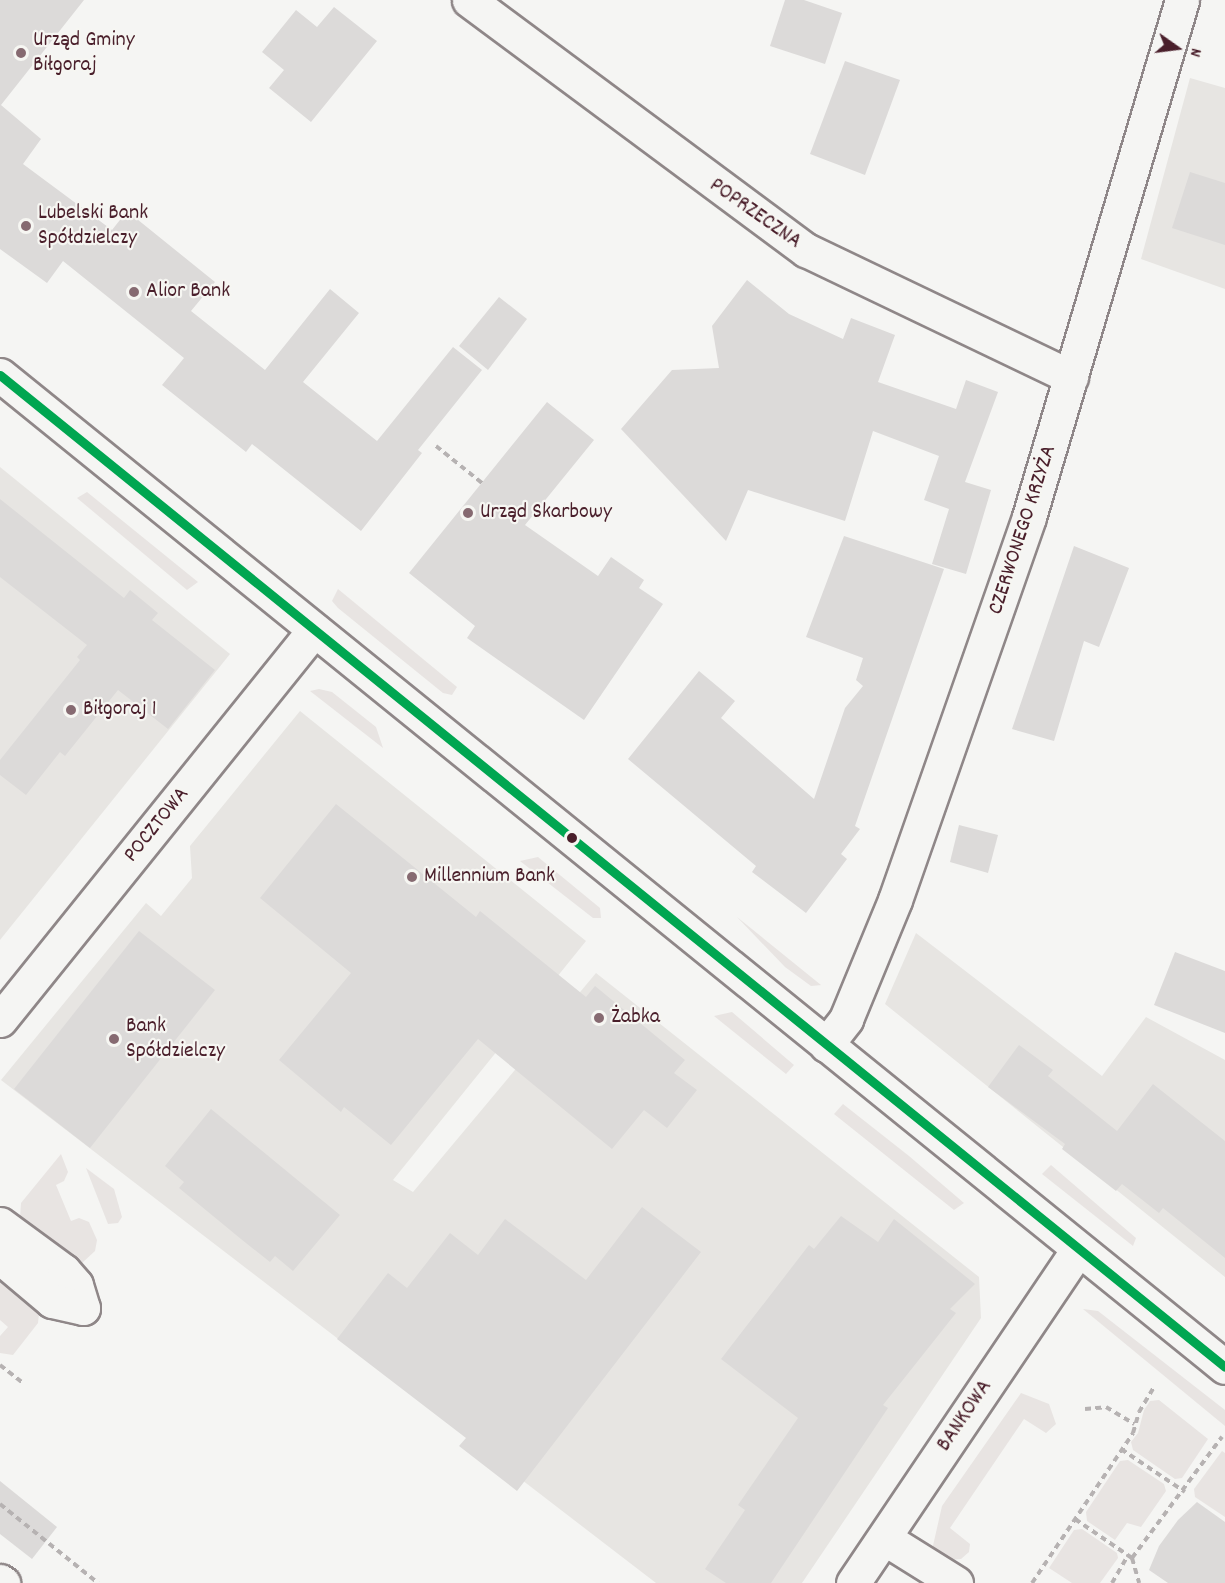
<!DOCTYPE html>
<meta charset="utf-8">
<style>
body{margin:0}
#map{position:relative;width:1225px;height:1583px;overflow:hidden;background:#f5f5f3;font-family:Dekko,sans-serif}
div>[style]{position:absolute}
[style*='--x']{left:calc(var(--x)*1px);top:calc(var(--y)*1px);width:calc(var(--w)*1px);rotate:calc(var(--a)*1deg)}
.built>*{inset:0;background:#e7e5e2}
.green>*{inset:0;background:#e8e4e2}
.building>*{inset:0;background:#dcdad9}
.path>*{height:4px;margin-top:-2px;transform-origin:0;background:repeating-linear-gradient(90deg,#b6b2b2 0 6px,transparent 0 10.5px)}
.roads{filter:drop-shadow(2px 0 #8f8788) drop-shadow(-2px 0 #8f8788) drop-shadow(0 2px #8f8788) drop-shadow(0 -2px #8f8788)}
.minor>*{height:33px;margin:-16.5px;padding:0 16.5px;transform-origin:16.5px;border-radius:16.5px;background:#f5f5f3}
.bus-1>*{height:9px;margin:-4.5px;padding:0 4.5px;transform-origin:4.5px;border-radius:4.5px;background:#00a651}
.dots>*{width:16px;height:16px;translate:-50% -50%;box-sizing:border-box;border:3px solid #f6f6f2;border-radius:50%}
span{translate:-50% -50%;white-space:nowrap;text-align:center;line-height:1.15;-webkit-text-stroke:4.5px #f6f6f2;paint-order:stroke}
.poi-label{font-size:22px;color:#4a1f2b}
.left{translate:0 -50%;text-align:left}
.street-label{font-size:22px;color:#4a1f2b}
.north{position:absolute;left:1147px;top:18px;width:60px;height:60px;-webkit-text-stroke:4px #f6f6f2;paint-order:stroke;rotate:104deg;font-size:16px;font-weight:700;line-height:24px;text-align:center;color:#4a1f2b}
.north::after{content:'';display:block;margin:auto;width:21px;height:27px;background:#4a1f2b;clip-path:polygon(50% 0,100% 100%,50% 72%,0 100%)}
</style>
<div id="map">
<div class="built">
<i style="clip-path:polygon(1190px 78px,1225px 88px,1225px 289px,1141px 259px)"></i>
<i style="clip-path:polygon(0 467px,230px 654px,0 940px)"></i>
<i style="clip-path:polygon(300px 711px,586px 941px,393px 1180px,413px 1192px,596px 973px,979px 1277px,981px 1318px,802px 1583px,656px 1583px,1px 1080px,146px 903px,161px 916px,192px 878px,190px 846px)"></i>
<i style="clip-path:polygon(916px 933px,1102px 1076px,1146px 1017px,1225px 1060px,1225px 1277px,885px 1004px)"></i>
</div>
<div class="green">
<i style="clip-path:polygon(87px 492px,198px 582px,187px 590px,77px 498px)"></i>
<i style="clip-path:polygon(338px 589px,457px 687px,452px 695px,443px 693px,338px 608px,332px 601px)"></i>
<i style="clip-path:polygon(319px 689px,332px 692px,376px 727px,383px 748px,310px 691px)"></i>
<i style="clip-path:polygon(538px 857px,600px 908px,601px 918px,593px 918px,520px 861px)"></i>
<i style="clip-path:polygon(737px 917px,821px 985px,822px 985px,811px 986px,785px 967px)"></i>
<i style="clip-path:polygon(732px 1012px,794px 1065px,786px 1074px,714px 1016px)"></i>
<i style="clip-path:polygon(843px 1104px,909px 1156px,964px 1203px,954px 1210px,834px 1114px)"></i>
<i style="clip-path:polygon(61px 1154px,68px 1172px,64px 1181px,56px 1185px,71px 1221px,79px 1218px,89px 1222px,97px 1240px,95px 1251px,82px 1263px,75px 1264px,20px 1218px,21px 1203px)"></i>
<i style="clip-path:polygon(1051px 1165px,1136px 1238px,1133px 1246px,1042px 1174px)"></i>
<i style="clip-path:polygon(86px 1168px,114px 1189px,122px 1217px,118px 1223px,108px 1224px)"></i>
<i style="clip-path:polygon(0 1275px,39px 1314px,38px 1323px,13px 1355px,0 1353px,0 1336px,8px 1327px,0 1320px)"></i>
<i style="clip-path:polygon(1083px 1309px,1098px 1311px,1225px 1410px,1225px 1426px)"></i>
<i style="clip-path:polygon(1021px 1393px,1049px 1404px,1056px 1424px,1046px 1433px,1024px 1419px,950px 1528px,970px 1544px,969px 1552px,961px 1559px,949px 1560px,932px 1550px,942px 1506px)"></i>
<i style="clip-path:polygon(1159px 1400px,1208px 1439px,1182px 1478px,1175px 1479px,1133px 1450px,1131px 1442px,1138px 1433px,1144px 1410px,1150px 1401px)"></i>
<i style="clip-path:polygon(1222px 1451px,1225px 1453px,1225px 1517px,1195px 1497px,1194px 1489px)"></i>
<i style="clip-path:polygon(1128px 1460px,1164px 1484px,1166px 1491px,1141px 1527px,1127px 1523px,1115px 1540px,1087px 1521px,1086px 1512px,1120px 1461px)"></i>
<i style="clip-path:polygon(1082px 1529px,1117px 1553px,1118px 1558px,1100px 1583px,1072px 1583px,1049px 1568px,1074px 1530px)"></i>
</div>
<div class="building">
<i style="clip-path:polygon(0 0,84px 0,1px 105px,41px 139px,23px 164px,112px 230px,127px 211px,215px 282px,191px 311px,265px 370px,330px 289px,359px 313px,303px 382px,377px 441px,453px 347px,482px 370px,418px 450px,422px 453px,361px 531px,252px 444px,246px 452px,162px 385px,184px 358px,63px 261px,47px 283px,0 249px)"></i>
<i style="clip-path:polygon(785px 0,804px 0,842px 13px,825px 64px,770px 46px)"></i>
<i style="clip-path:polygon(334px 7px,377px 41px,311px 122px,269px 88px,284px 70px,262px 52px,296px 10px,317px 27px)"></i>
<i style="clip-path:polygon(845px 61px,900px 80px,865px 175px,810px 154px)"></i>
<i style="clip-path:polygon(1190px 172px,1225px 183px,1225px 245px,1172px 228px)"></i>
<i style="clip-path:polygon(747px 280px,789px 314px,843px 339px,851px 318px,895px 335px,878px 382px,956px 409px,966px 380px,998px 392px,965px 482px,991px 490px,966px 574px,932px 564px,949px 509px,924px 500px,939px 456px,873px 431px,845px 521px,748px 490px,726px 541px,621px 429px,672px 370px,719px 368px,712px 326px)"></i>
<i style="clip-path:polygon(499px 297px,527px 319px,488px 370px,459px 346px)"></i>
<i style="clip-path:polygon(547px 402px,594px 440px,525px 525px,598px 576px,611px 557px,644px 580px,639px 588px,663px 604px,584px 720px,467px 638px,475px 626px,409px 573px)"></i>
<i style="clip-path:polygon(0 499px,124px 598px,130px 590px,158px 613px,152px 620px,215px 670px,168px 729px,118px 690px,65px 756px,60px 752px,26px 795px,0 775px,0 760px,80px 660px,77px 657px,87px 645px,0 577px)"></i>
<i style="clip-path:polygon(844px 536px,944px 569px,855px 826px,860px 829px,841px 854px,847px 859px,806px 913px,752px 872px,756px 866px,628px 759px,699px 671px,735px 701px,721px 718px,814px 799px,845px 708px,863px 686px,856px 680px,863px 658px,806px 637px)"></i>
<i style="clip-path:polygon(1074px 546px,1129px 568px,1099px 647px,1084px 641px,1054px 741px,1012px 729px)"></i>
<i style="clip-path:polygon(336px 804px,476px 917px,480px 911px,586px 997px,595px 986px,685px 1060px,674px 1073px,697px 1090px,667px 1128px,644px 1110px,612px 1149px,478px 1039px,391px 1145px,344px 1107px,341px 1112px,279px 1060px,351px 973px,260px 898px)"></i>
<i style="clip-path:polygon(959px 825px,998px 835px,988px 873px,950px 862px)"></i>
<i style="clip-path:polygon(139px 931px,215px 990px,90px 1148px,14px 1089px)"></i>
<i style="clip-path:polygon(1175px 952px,1225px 971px,1225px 1033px,1154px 1005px)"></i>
<i style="clip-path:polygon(1019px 1045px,1053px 1070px,1048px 1076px,1117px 1131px,1153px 1084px,1225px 1141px,1225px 1258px,1163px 1208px,1159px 1213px,1122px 1184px,1116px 1191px,1062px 1149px,1065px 1144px,988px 1087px)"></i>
<i style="clip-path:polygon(211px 1109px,340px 1215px,293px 1271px,275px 1256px,270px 1262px,241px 1239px,179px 1188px,184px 1182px,165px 1166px)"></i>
<i style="clip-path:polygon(642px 1207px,701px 1252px,517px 1491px,459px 1446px,466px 1438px,337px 1339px,388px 1273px,407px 1288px,450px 1233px,478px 1255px,505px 1219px,586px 1280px)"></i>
<i style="clip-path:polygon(841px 1216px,878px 1242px,894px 1219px,975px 1284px,950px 1309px,956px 1313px,883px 1405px,888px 1408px,771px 1583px,726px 1583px,705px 1569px,745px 1510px,738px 1505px,798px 1418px,721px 1359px,809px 1245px,814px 1249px)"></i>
<i style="clip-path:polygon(0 1481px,57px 1527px,32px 1559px,0 1534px)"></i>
<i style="clip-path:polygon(1197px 1502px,1225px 1522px,1225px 1583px,1168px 1583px,1149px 1570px,1159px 1546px,1178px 1520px)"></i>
</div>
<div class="path">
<i style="--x:436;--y:446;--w:59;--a:38.8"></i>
<i style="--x:0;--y:1365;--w:29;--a:38"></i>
<i style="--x:1085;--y:1409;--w:21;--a:-5"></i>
<i style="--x:1106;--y:1407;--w:33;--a:31"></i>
<i style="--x:1121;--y:1449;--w:77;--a:33.9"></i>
<i style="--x:0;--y:1504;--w:126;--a:38.9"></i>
<i style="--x:1075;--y:1519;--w:69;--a:34.4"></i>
<i style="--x:1132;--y:1558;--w:151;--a:-53.4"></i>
<i style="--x:1132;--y:1558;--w:26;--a:74"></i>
<i style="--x:1032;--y:1583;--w:181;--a:-56"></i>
<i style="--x:1133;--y:1433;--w:22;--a:-74"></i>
<i style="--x:1139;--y:1412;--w:29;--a:-59"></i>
<i style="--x:1112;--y:1583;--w:32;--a:-60"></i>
</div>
<div class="roads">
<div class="minor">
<i style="--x:469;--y:0;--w:420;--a:36.6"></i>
<i style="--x:806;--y:250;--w:294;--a:25.6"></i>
<i style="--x:0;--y:375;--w:1576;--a:39"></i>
<i style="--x:0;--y:1020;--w:501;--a:-51.16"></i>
<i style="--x:826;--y:1045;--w:33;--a:-52"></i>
<i style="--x:846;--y:1019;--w:129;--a:-67.6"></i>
<i style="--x:895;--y:900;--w:406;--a:-70.7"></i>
<i style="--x:1029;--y:517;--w:539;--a:-73.51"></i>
<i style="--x:0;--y:1224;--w:79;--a:36.3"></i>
<i style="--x:64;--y:1271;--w:18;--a:49"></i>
<i style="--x:76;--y:1285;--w:24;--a:73"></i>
<i style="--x:83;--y:1308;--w:32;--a:-167"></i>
<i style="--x:52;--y:1301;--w:68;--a:-139.8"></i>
<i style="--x:884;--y:1538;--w:85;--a:32"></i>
<i style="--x:0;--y:1581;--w:4;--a:34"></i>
<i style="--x:853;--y:1583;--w:402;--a:-56"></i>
</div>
</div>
<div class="bus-1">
<i style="--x:0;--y:375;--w:1576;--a:39"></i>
</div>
<div class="dots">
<i style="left:21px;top:53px;background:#866a71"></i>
<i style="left:26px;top:226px;background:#866a71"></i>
<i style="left:134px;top:292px;background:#866a71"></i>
<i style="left:468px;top:513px;background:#866a71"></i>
<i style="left:71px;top:710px;background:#866a71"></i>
<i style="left:572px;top:838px;background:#4a1f2b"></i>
<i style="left:412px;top:877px;background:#866a71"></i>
<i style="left:599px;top:1018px;background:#866a71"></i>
<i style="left:114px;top:1039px;background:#866a71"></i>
</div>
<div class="poi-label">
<span class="left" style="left:33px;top:53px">Urząd Gminy<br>Biłgoraj</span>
<span class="left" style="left:38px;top:226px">Lubelski Bank<br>Spółdzielczy</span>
<span class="left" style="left:146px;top:292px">Alior Bank</span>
<span class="left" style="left:480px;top:513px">Urząd Skarbowy</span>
<span class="left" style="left:83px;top:710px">Biłgoraj 1</span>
<span class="left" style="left:424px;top:877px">Millennium Bank</span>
<span class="left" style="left:611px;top:1018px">Żabka</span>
<span class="left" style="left:126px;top:1039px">Bank<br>Spółdzielczy</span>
</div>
<div class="street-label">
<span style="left:755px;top:214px;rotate:35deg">POPRZECZNA</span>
<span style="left:1023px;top:530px;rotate:-72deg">CZERWONEGO KRZYŻA</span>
<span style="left:157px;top:825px;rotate:-51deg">POCZTOWA</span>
<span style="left:965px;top:1416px;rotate:-56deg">BANKOWA</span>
</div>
<div class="north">N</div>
</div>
